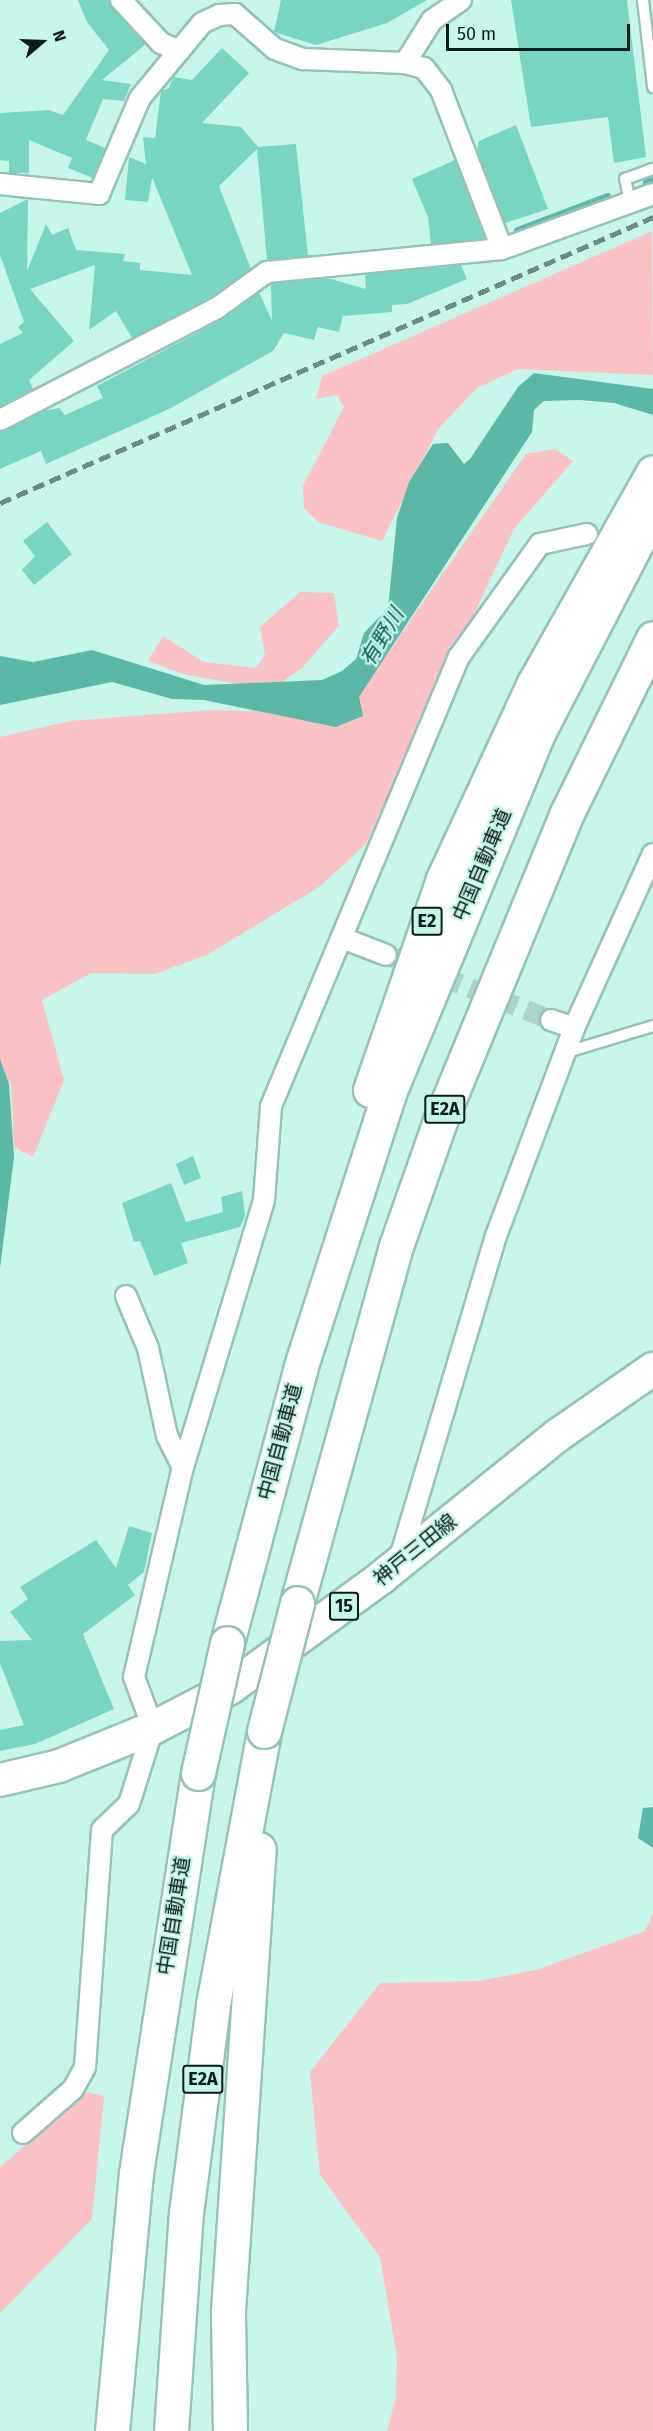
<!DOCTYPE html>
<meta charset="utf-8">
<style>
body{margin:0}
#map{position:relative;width:653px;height:2431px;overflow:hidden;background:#c7f5ea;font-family:"Fira Sans","Noto Sans JP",sans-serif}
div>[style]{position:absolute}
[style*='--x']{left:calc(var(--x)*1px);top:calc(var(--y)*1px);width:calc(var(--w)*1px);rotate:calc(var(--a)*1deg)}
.green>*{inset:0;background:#fac2c4}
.water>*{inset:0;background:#5bb8a6}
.stream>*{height:8px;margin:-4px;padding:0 4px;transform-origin:4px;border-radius:4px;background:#5bb8a6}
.building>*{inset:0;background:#78d5c2}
.street-tunnel>*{height:20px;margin-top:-10px;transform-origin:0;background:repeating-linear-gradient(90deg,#abd4ca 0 20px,transparent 0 30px)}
.roads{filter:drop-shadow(2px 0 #95c2b8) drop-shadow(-2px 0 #95c2b8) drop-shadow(0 2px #95c2b8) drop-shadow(0 -2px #95c2b8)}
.lane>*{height:10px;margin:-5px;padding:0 5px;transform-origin:5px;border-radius:5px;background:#fff}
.street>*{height:20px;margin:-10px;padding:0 10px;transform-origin:10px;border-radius:10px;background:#fff}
.primary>*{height:32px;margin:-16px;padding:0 16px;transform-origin:16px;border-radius:16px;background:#fff}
.highway>*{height:33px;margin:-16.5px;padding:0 16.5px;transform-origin:16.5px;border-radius:16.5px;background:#fff}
.rail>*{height:4.5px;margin-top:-2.25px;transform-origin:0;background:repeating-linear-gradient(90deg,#6b8c84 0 12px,transparent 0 18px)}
.bridges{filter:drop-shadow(2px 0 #95c2b8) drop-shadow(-2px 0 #95c2b8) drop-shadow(0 2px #95c2b8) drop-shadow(0 -2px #95c2b8)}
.highway-bridge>*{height:33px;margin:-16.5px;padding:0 16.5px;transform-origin:16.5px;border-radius:16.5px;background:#fff}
span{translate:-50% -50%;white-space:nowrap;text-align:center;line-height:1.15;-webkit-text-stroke:4.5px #c7f5ea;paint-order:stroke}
.shield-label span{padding:2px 4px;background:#c7f5ea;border:2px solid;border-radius:4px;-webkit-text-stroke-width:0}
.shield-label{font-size:18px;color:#0a1c18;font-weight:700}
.street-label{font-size:20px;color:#0a1c18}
.water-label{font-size:21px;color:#095b4f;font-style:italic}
.north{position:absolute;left:12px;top:12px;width:60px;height:60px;-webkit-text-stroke:4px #c7f5ea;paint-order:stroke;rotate:71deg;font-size:16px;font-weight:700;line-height:24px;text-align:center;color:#0a1c18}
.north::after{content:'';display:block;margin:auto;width:21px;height:27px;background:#0a1c18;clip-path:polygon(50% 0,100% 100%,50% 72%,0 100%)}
.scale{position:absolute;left:446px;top:24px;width:184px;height:27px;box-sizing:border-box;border:3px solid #0a1c18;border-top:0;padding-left:8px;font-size:18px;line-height:21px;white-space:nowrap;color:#0a1c18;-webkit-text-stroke:4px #c7f5ea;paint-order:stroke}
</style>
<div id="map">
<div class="green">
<i style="clip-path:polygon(652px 231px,653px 375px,518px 369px,477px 388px,438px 429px,382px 541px,318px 522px,304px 508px,303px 486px,344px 407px,337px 395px,316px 399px,322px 376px)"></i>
<i style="clip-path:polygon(555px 449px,573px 461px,514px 529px,366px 844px,319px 887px,207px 955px,155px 974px,91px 973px,42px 1000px,64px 1080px,33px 1157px,14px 1147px,11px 1085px,0 1066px,0 737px,70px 721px,211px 710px,319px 713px,389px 651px,526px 454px)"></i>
<i style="clip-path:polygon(300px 592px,334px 593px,339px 626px,303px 667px,271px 690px,183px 674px,148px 661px,163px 636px,204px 662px,256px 668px,265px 655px,260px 627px)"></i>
<i style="clip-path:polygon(653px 1913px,653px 2431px,387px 2431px,396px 2397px,397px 2357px,380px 2257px,320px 2175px,310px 2072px,380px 1983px,478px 1981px,536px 1970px,645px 1931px)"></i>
<i style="clip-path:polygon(87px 2092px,104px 2096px,92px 2219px,0 2313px,0 2167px)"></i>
</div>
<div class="water">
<i style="clip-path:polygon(534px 373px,653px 389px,653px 415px,614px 403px,580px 400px,544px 401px,534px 410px,532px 432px,359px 697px,363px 716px,336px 727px,204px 700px,172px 699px,112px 682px,0 705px,0 656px,33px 662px,92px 650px,204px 685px,322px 680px,342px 671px,356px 659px,364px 633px,388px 608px,397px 518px,409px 482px,433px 444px,448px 443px,464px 464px,470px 459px,518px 387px)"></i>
<i style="clip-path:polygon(0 1059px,9px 1084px,14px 1157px,0 1268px)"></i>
<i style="clip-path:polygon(653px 1807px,653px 1848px,638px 1838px,643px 1808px)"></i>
</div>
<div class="stream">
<i style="--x:647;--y:183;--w:6;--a:-18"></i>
<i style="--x:518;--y:231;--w:96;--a:-20.7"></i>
</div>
<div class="building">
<i style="clip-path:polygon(78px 0,109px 0,146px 44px,102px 80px,131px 84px,124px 101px,103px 99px,86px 140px,105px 148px,98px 165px,93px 178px,68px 168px,72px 158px,29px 140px,29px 173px,9px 173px,9px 161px,0 160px,0 113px,49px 110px,63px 115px,109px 50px,87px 22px)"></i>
<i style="clip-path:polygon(281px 0,427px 0,387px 23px,316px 45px,274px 32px)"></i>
<i style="clip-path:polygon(511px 0,627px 0,646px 157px,614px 163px,608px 117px,531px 127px)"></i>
<i style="clip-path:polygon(222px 48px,249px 73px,202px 123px,241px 127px,258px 147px,296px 144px,308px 256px,267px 260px,257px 149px,219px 186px,251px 269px,211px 298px,132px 338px,116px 311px,89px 330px,95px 265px,30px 289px,74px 341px,29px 380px,33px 389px,0 406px,0 344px,23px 333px,18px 327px,24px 322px,0 255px,0 213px,28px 199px,27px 271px,46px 224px,52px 235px,68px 228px,76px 250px,125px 254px,123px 261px,140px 263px,140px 270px,192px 275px,152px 177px,148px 202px,125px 200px,129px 157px,146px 164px,143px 137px,155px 138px,161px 91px,169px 88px,173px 77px,192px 80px)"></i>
<i style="clip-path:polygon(516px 125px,548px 209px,505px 223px,477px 150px,479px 141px)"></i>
<i style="clip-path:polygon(455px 160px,485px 239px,431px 244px,428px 217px,412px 179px)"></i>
<i style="clip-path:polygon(461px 265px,467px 279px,407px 304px,392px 305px,392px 312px,343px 316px,339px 332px,318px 327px,314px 340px,284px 333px,273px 351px,169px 409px,46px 464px,41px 451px,0 469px,0 432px,44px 411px,59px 408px,65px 415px,103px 398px,97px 386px,223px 319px,259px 292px,272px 321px,271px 284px,327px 278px,366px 289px,365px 274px)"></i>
<i style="clip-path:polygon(47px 522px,72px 554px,34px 585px,22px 570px,35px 556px,23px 541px)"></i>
<i style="clip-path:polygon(193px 1156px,201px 1178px,184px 1185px,176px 1164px)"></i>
<i style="clip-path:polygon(171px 1183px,186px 1222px,223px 1212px,221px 1197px,242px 1191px,245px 1216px,240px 1227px,181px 1243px,188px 1263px,154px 1276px,140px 1241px,134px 1242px,122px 1203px)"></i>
<i style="clip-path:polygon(129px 1526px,152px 1533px,144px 1572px,128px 1585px,135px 1595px,83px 1634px,114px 1709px,35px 1744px,0 1751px,0 1730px,24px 1725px,0 1663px,0 1641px,32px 1640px,10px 1612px,28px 1599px,20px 1587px,96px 1540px,116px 1568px)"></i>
</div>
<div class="street-tunnel">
<i style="--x:386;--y:955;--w:177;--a:21.5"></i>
</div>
<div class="roads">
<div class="lane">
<i style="--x:643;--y:0;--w:88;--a:83.4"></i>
<i style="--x:630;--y:202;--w:24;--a:-102"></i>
<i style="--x:625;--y:179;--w:30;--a:-20"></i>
<i style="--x:564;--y:1053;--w:93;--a:-16.9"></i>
</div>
<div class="street">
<i style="--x:121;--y:0;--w:59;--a:47.1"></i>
<i style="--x:161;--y:43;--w:20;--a:24"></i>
<i style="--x:461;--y:0;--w:35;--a:145"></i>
<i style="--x:432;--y:20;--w:51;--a:122.1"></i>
<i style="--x:405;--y:63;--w:20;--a:15"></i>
<i style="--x:424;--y:68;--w:28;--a:52"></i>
<i style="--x:441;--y:90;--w:170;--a:69"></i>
<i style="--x:0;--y:184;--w:100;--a:5.8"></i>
<i style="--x:99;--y:194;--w:104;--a:-66.9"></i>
<i style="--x:140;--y:98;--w:97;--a:-50.4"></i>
<i style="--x:202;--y:23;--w:19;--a:-25"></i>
<i style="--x:219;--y:15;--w:16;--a:-4"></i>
<i style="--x:235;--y:14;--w:53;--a:41.2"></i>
<i style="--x:275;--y:49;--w:30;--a:20"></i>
<i style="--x:303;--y:59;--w:102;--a:2.2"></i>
<i style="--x:0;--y:420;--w:244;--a:-27.3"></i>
<i style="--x:217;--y:308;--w:62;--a:-35.8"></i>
<i style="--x:267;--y:272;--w:236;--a:-5.6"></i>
<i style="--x:502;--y:249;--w:161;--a:-20"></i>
<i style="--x:342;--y:938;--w:47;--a:21.1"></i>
<i style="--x:551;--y:1020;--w:24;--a:19"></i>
<i style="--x:126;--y:1296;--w:56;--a:67.1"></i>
<i style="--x:148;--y:1348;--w:90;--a:77.8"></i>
<i style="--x:167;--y:1436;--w:35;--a:63"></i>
<i style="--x:399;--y:1561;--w:339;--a:-73.4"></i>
<i style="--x:496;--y:1236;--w:222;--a:-69.4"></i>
<i style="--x:574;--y:1028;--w:191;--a:-65.6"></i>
<i style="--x:23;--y:2133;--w:67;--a:-41.3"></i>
<i style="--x:73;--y:2089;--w:25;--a:-61"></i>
<i style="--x:85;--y:2067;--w:238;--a:-85.9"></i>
<i style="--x:102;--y:1830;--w:37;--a:-44"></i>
<i style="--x:129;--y:1804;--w:80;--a:-72.5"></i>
<i style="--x:153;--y:1728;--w:54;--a:-110.4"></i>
<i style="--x:134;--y:1677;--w:216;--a:-76.9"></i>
<i style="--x:183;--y:1467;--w:279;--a:-73.1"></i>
<i style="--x:264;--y:1200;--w:94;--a:-85.7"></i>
<i style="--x:271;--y:1106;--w:487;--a:-67.3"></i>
<i style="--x:459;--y:657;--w:139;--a:-54.4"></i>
<i style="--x:540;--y:544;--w:48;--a:-12"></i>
</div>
<div class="primary">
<i style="--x:0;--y:1780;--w:61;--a:-13.3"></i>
<i style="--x:59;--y:1766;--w:101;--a:-22"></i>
<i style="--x:153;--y:1728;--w:87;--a:-27.5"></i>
<i style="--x:230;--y:1688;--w:188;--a:-36.1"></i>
<i style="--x:382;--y:1577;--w:226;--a:-38.9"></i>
<i style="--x:558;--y:1435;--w:116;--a:-34.8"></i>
</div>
<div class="highway">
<i style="--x:370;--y:1090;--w:223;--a:-70.9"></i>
<i style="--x:443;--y:879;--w:214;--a:-65.1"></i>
<i style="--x:533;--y:685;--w:244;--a:-60.6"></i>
<i style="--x:297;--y:1603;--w:370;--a:-74.5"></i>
<i style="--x:396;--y:1246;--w:133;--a:-70.6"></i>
<i style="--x:440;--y:1121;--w:331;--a:-67.6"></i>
<i style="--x:566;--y:815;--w:197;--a:-63.8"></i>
<i style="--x:227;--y:1643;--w:287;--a:-75"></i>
<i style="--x:301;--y:1366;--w:287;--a:-72.1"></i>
<i style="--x:389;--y:1093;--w:390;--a:-67.5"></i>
<i style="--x:538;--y:733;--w:250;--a:-62.6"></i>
<i style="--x:112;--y:2431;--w:259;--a:-84.7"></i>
<i style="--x:136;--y:2173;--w:405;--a:-81.2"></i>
<i style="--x:171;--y:2431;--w:219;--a:-86.1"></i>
<i style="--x:186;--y:2213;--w:211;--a:-82.6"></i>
<i style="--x:213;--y:2004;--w:278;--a:-79.4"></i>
<i style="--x:230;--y:2431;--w:120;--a:-91"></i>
<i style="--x:228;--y:2311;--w:463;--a:-86.2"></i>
</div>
</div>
<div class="rail">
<i style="--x:0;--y:503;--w:713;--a:-23.65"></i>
</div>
<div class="bridges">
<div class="highway-bridge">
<i style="--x:264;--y:1731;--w:132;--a:-75.5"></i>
<i style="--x:198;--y:1773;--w:133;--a:-77.4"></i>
</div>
</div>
<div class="shield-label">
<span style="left:427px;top:921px">E2</span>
<span style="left:445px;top:1109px">E2A</span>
<span style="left:344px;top:1606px">15</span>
<span style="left:203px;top:2079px">E2A</span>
</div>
<div class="street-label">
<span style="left:482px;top:865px;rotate:-67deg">中国自動車道</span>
<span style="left:280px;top:1442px;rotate:-75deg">中国自動車道</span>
<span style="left:415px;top:1550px;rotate:-39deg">神戸三田線</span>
<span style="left:174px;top:1916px;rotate:-81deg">中国自動車道</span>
</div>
<div class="water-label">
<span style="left:382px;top:637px;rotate:-59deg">有野川</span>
</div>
<div class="north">N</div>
<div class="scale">50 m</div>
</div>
